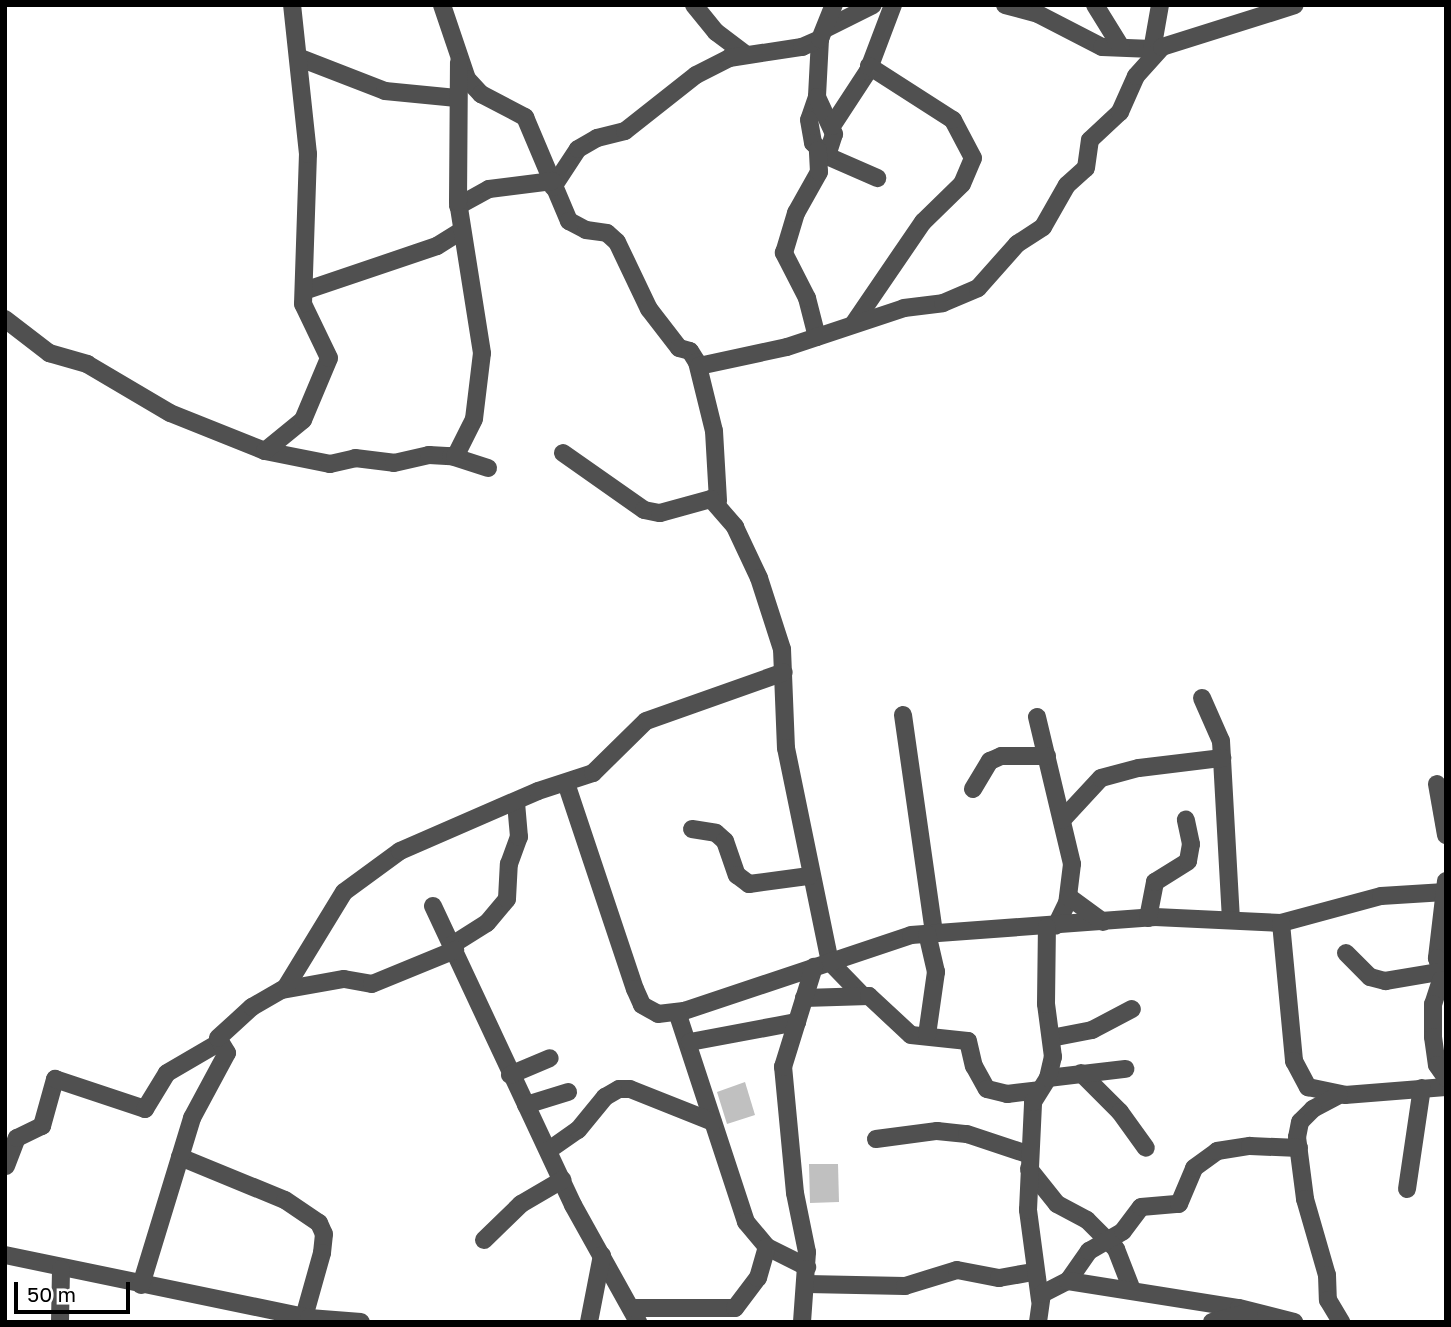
<!DOCTYPE html>
<style>
body{margin:0}
#map{position:relative;width:1451px;height:1327px;overflow:hidden;background:#fff;font-family:"Golos Text",sans-serif}
div>[style]{position:absolute}
[style*='--x']{left:calc(var(--x)*1px);top:calc(var(--y)*1px);width:calc(var(--w)*1px);rotate:calc(var(--a)*1deg)}
.building>*{inset:0;background:#c0c0c0}
.minor>*{height:18px;margin:-9px;padding:0 9px;transform-origin:9px;border-radius:9px;background:#505050}
span{translate:-50% -50%;white-space:nowrap;text-align:center;line-height:1.15;-webkit-text-stroke:6px #fff;paint-order:stroke}
.frame{position:absolute;inset:0;border:7px solid #000;pointer-events:none}
.scale{position:absolute;left:14px;top:1282px;width:116px;height:32px;box-sizing:border-box;border:4px solid #000;border-top:0;padding-left:9px;font-size:21px;line-height:24px;white-space:nowrap;color:#000;-webkit-text-stroke:5px #fff;paint-order:stroke}
</style>
<div id="map">
<div class="building">
<i style="clip-path:polygon(745px 1082px,755px 1115px,727px 1124px,717px 1092px)"></i>
<i style="clip-path:polygon(809px 1164px,838px 1164px,839px 1202px,810px 1203px)"></i>
</div>
<div class="minor">
<i style="--x:442;--y:5;--w:78;--a:71.3"></i>
<i style="--x:467;--y:79;--w:21;--a:47"></i>
<i style="--x:481;--y:94;--w:50;--a:27.6"></i>
<i style="--x:525;--y:117;--w:113;--a:67.1"></i>
<i style="--x:569;--y:221;--w:19;--a:28"></i>
<i style="--x:586;--y:230;--w:21;--a:8"></i>
<i style="--x:607;--y:233;--w:13;--a:42"></i>
<i style="--x:617;--y:242;--w:74;--a:64.5"></i>
<i style="--x:649;--y:309;--w:49;--a:52.4"></i>
<i style="--x:679;--y:348;--w:11;--a:15"></i>
<i style="--x:690;--y:351;--w:13;--a:58"></i>
<i style="--x:697;--y:362;--w:71;--a:76.2"></i>
<i style="--x:714;--y:431;--w:70;--a:86.7"></i>
<i style="--x:694;--y:5;--w:35;--a:51"></i>
<i style="--x:716;--y:32;--w:36;--a:37"></i>
<i style="--x:1005;--y:5;--w:34;--a:15"></i>
<i style="--x:1038;--y:14;--w:72;--a:27.3"></i>
<i style="--x:1102;--y:47;--w:50;--a:2.3"></i>
<i style="--x:1095;--y:5;--w:49;--a:58.2"></i>
<i style="--x:827;--y:28;--w:51;--a:-26.6"></i>
<i style="--x:820;--y:39;--w:58;--a:93"></i>
<i style="--x:817;--y:97;--w:24;--a:109"></i>
<i style="--x:809;--y:120;--w:23;--a:80"></i>
<i style="--x:813;--y:143;--w:19;--a:43"></i>
<i style="--x:827;--y:156;--w:55;--a:23.7"></i>
<i style="--x:1151;--y:56;--w:52;--a:-80"></i>
<i style="--x:300;--y:58;--w:91;--a:21.2"></i>
<i style="--x:385;--y:91;--w:72;--a:5.6"></i>
<i style="--x:817;--y:97;--w:41;--a:65.3"></i>
<i style="--x:834;--y:134;--w:23;--a:108"></i>
<i style="--x:832;--y:126;--w:66;--a:-56.8"></i>
<i style="--x:868;--y:71;--w:71;--a:-69.3"></i>
<i style="--x:553;--y:187;--w:45;--a:-56.7"></i>
<i style="--x:578;--y:149;--w:22;--a:-30"></i>
<i style="--x:597;--y:138;--w:29;--a:-14"></i>
<i style="--x:625;--y:131;--w:90;--a:-38.3"></i>
<i style="--x:696;--y:75;--w:37;--a:-27"></i>
<i style="--x:729;--y:58;--w:74;--a:-8.6"></i>
<i style="--x:802;--y:47;--w:20;--a:-24"></i>
<i style="--x:820;--y:39;--w:37;--a:-68"></i>
<i style="--x:458;--y:206;--w:35;--a:-29"></i>
<i style="--x:489;--y:189;--w:64;--a:-7.2"></i>
<i style="--x:304;--y:291;--w:140;--a:-18.7"></i>
<i style="--x:437;--y:246;--w:28;--a:-32"></i>
<i style="--x:5;--y:319;--w:56;--a:37.7"></i>
<i style="--x:49;--y:353;--w:40;--a:16"></i>
<i style="--x:87;--y:364;--w:96;--a:30.6"></i>
<i style="--x:170;--y:413;--w:102;--a:21.8"></i>
<i style="--x:265;--y:451;--w:66;--a:11.3"></i>
<i style="--x:330;--y:464;--w:26;--a:-13"></i>
<i style="--x:355;--y:458;--w:39;--a:7"></i>
<i style="--x:394;--y:463;--w:36;--a:-13"></i>
<i style="--x:429;--y:455;--w:22;--a:3"></i>
<i style="--x:451;--y:456;--w:39;--a:18"></i>
<i style="--x:854;--y:323;--w:122;--a:-55.7"></i>
<i style="--x:923;--y:222;--w:54;--a:-44.3"></i>
<i style="--x:962;--y:184;--w:28;--a:-67"></i>
<i style="--x:973;--y:158;--w:43;--a:-117.8"></i>
<i style="--x:953;--y:120;--w:100;--a:-147.3"></i>
<i style="--x:817;--y:337;--w:40;--a:-104.4"></i>
<i style="--x:807;--y:298;--w:51;--a:-117.1"></i>
<i style="--x:784;--y:253;--w:42;--a:-73.3"></i>
<i style="--x:796;--y:213;--w:47;--a:-60.7"></i>
<i style="--x:819;--y:172;--w:22;--a:-93"></i>
<i style="--x:699;--y:366;--w:90;--a:-12.2"></i>
<i style="--x:787;--y:347;--w:123;--a:-18.4"></i>
<i style="--x:904;--y:308;--w:39;--a:-7"></i>
<i style="--x:943;--y:303;--w:38;--a:-23"></i>
<i style="--x:978;--y:288;--w:59;--a:-48.4"></i>
<i style="--x:1017;--y:244;--w:31;--a:-33"></i>
<i style="--x:1043;--y:227;--w:48;--a:-60.3"></i>
<i style="--x:1067;--y:185;--w:25;--a:-42"></i>
<i style="--x:1086;--y:168;--w:28;--a:-82"></i>
<i style="--x:1090;--y:140;--w:41;--a:-43"></i>
<i style="--x:1120;--y:112;--w:39;--a:-66"></i>
<i style="--x:1136;--y:76;--w:39;--a:-48"></i>
<i style="--x:1162;--y:47;--w:139;--a:-17.5"></i>
<i style="--x:265;--y:451;--w:49;--a:-39.2"></i>
<i style="--x:303;--y:420;--w:67;--a:-67.2"></i>
<i style="--x:329;--y:358;--w:60;--a:-115.7"></i>
<i style="--x:303;--y:304;--w:150;--a:-88.1"></i>
<i style="--x:308;--y:154;--w:150;--a:-96.1"></i>
<i style="--x:563;--y:453;--w:99;--a:35.1"></i>
<i style="--x:644;--y:510;--w:16;--a:11"></i>
<i style="--x:660;--y:513;--w:53;--a:-15.4"></i>
<i style="--x:711;--y:499;--w:37;--a:49"></i>
<i style="--x:735;--y:527;--w:56;--a:64.8"></i>
<i style="--x:759;--y:578;--w:75;--a:72.1"></i>
<i style="--x:782;--y:649;--w:99;--a:87.7"></i>
<i style="--x:786;--y:748;--w:218;--a:78.4"></i>
<i style="--x:830;--y:962;--w:46;--a:45.9"></i>
<i style="--x:455;--y:457;--w:42;--a:-63.4"></i>
<i style="--x:474;--y:419;--w:66;--a:-83.1"></i>
<i style="--x:482;--y:353;--w:153;--a:-99"></i>
<i style="--x:458;--y:202;--w:140;--a:-89.6"></i>
<i style="--x:1202;--y:698;--w:47;--a:66.2"></i>
<i style="--x:1221;--y:741;--w:177;--a:86.8"></i>
<i style="--x:903;--y:715;--w:221;--a:81.9"></i>
<i style="--x:1037;--y:717;--w:151;--a:76.6"></i>
<i style="--x:1072;--y:864;--w:39;--a:97"></i>
<i style="--x:1067;--y:903;--w:25;--a:116"></i>
<i style="--x:566;--y:783;--w:217;--a:71.5"></i>
<i style="--x:635;--y:989;--w:17;--a:66"></i>
<i style="--x:642;--y:1005;--w:18;--a:29"></i>
<i style="--x:658;--y:1014;--w:26;--a:-7"></i>
<i style="--x:684;--y:1011;--w:239;--a:-18.5"></i>
<i style="--x:911;--y:935;--w:245;--a:-4.2"></i>
<i style="--x:1155;--y:917;--w:126;--a:2.7"></i>
<i style="--x:1281;--y:923;--w:104;--a:-15.1"></i>
<i style="--x:1381;--y:896;--w:64;--a:-3.6"></i>
<i style="--x:1437;--y:784;--w:52;--a:80"></i>
<i style="--x:973;--y:789;--w:33;--a:-59"></i>
<i style="--x:990;--y:761;--w:12;--a:-24"></i>
<i style="--x:1001;--y:756;--w:46;--a:0"></i>
<i style="--x:1062;--y:820;--w:57;--a:-47.1"></i>
<i style="--x:1101;--y:778;--w:39;--a:-15"></i>
<i style="--x:1139;--y:768;--w:84;--a:-6.9"></i>
<i style="--x:692;--y:829;--w:24;--a:9"></i>
<i style="--x:716;--y:833;--w:12;--a:42"></i>
<i style="--x:725;--y:841;--w:36;--a:71"></i>
<i style="--x:737;--y:875;--w:15;--a:37"></i>
<i style="--x:749;--y:884;--w:61;--a:-7.6"></i>
<i style="--x:1446;--y:881;--w:78;--a:96.7"></i>
<i style="--x:1437;--y:958;--w:32;--a:74"></i>
<i style="--x:1069;--y:897;--w:42;--a:36.3"></i>
<i style="--x:433;--y:906;--w:330;--a:64.9"></i>
<i style="--x:573;--y:1205;--w:134;--a:60.9"></i>
<i style="--x:1148;--y:918;--w:37;--a:-79"></i>
<i style="--x:1155;--y:882;--w:39;--a:-32"></i>
<i style="--x:1188;--y:861;--w:17;--a:-80"></i>
<i style="--x:1191;--y:844;--w:25;--a:-102"></i>
<i style="--x:1281;--y:923;--w:139;--a:84.6"></i>
<i style="--x:1294;--y:1061;--w:30;--a:62"></i>
<i style="--x:1308;--y:1087;--w:38;--a:12"></i>
<i style="--x:1345;--y:1095;--w:101;--a:-4.5"></i>
<i style="--x:452;--y:945;--w:41;--a:-32.2"></i>
<i style="--x:487;--y:923;--w:31;--a:-50"></i>
<i style="--x:507;--y:899;--w:35;--a:-87"></i>
<i style="--x:509;--y:864;--w:29;--a:-70"></i>
<i style="--x:519;--y:837;--w:36;--a:-95"></i>
<i style="--x:1346;--y:953;--w:34;--a:45"></i>
<i style="--x:1370;--y:977;--w:16;--a:15"></i>
<i style="--x:1385;--y:981;--w:55;--a:-9.5"></i>
<i style="--x:1441;--y:980;--w:25;--a:108"></i>
<i style="--x:1433;--y:1004;--w:33;--a:90"></i>
<i style="--x:1433;--y:1037;--w:28;--a:82"></i>
<i style="--x:1437;--y:1065;--w:16;--a:55"></i>
<i style="--x:282;--y:990;--w:63;--a:-10.1"></i>
<i style="--x:344;--y:979;--w:28;--a:10"></i>
<i style="--x:372;--y:984;--w:90;--a:-22.3"></i>
<i style="--x:804;--y:998;--w:65;--a:-1.8"></i>
<i style="--x:869;--y:996;--w:57;--a:42.9"></i>
<i style="--x:911;--y:1035;--w:57;--a:6"></i>
<i style="--x:968;--y:1041;--w:26;--a:77"></i>
<i style="--x:974;--y:1066;--w:26;--a:61"></i>
<i style="--x:987;--y:1089;--w:21;--a:14"></i>
<i style="--x:1007;--y:1094;--w:32;--a:-7"></i>
<i style="--x:677;--y:1012;--w:221;--a:71.8"></i>
<i style="--x:746;--y:1222;--w:33;--a:50"></i>
<i style="--x:767;--y:1247;--w:45;--a:26.6"></i>
<i style="--x:927;--y:1035;--w:64;--a:-81.9"></i>
<i style="--x:936;--y:972;--w:39;--a:-103"></i>
<i style="--x:1051;--y:1038;--w:42;--a:-11"></i>
<i style="--x:1092;--y:1030;--w:45;--a:-27.7"></i>
<i style="--x:690;--y:1042;--w:109;--a:-10.6"></i>
<i style="--x:1081;--y:1073;--w:55;--a:45"></i>
<i style="--x:1120;--y:1112;--w:44;--a:54.2"></i>
<i style="--x:510;--y:1075;--w:43;--a:-23"></i>
<i style="--x:1048;--y:1078;--w:78;--a:-6.7"></i>
<i style="--x:1339;--y:1095;--w:30;--a:152"></i>
<i style="--x:1313;--y:1109;--w:18;--a:135"></i>
<i style="--x:1300;--y:1122;--w:15;--a:101"></i>
<i style="--x:1297;--y:1137;--w:63;--a:82.6"></i>
<i style="--x:1305;--y:1199;--w:79;--a:73.9"></i>
<i style="--x:1327;--y:1275;--w:25;--a:88"></i>
<i style="--x:1328;--y:1300;--w:26;--a:59"></i>
<i style="--x:526;--y:1105;--w:44;--a:-17.2"></i>
<i style="--x:876;--y:1139;--w:62;--a:-7.5"></i>
<i style="--x:937;--y:1131;--w:30;--a:6"></i>
<i style="--x:967;--y:1134;--w:66;--a:18.4"></i>
<i style="--x:549;--y:1150;--w:35;--a:-35"></i>
<i style="--x:578;--y:1130;--w:43;--a:-50.7"></i>
<i style="--x:605;--y:1097;--w:16;--a:-30"></i>
<i style="--x:619;--y:1089;--w:11;--a:0"></i>
<i style="--x:630;--y:1089;--w:89;--a:21.7"></i>
<i style="--x:180;--y:1157;--w:113;--a:22.3"></i>
<i style="--x:285;--y:1200;--w:41;--a:34.1"></i>
<i style="--x:319;--y:1223;--w:12;--a:66"></i>
<i style="--x:324;--y:1234;--w:19;--a:96"></i>
<i style="--x:322;--y:1253;--w:66;--a:105.7"></i>
<i style="--x:6;--y:1166;--w:30;--a:-69"></i>
<i style="--x:17;--y:1138;--w:28;--a:-26"></i>
<i style="--x:42;--y:1126;--w:49;--a:-74.5"></i>
<i style="--x:55;--y:1079;--w:95;--a:18.4"></i>
<i style="--x:145;--y:1109;--w:42;--a:-58.6"></i>
<i style="--x:167;--y:1073;--w:61;--a:-30.3"></i>
<i style="--x:1029;--y:1169;--w:45;--a:51.3"></i>
<i style="--x:1057;--y:1204;--w:34;--a:28"></i>
<i style="--x:1087;--y:1220;--w:41;--a:45"></i>
<i style="--x:1116;--y:1249;--w:44;--a:68.7"></i>
<i style="--x:1407;--y:1189;--w:102;--a:-81.6"></i>
<i style="--x:484;--y:1240;--w:52;--a:-44.2"></i>
<i style="--x:521;--y:1204;--w:48;--a:-30.3"></i>
<i style="--x:5;--y:1255;--w:310;--a:11.7"></i>
<i style="--x:309;--y:1318;--w:52;--a:4.4"></i>
<i style="--x:1068;--y:1281;--w:37;--a:-55"></i>
<i style="--x:1089;--y:1251;--w:39;--a:-30"></i>
<i style="--x:1123;--y:1231;--w:30;--a:-53"></i>
<i style="--x:1141;--y:1207;--w:38;--a:-5"></i>
<i style="--x:1179;--y:1204;--w:39;--a:-67"></i>
<i style="--x:1194;--y:1168;--w:29;--a:-36"></i>
<i style="--x:1217;--y:1151;--w:33;--a:-9"></i>
<i style="--x:1250;--y:1146;--w:49;--a:2.3"></i>
<i style="--x:807;--y:1284;--w:98;--a:1.2"></i>
<i style="--x:905;--y:1286;--w:54;--a:-17.1"></i>
<i style="--x:957;--y:1270;--w:43;--a:10.8"></i>
<i style="--x:999;--y:1278;--w:36;--a:-10"></i>
<i style="--x:141;--y:1285;--w:175;--a:-73"></i>
<i style="--x:192;--y:1118;--w:74;--a:-61.7"></i>
<i style="--x:227;--y:1053;--w:17;--a:-121"></i>
<i style="--x:218;--y:1038;--w:46;--a:-42.4"></i>
<i style="--x:252;--y:1007;--w:39;--a:-30"></i>
<i style="--x:286;--y:987;--w:111;--a:-58.6"></i>
<i style="--x:344;--y:892;--w:69;--a:-36.2"></i>
<i style="--x:400;--y:851;--w:150;--a:-23.5"></i>
<i style="--x:538;--y:791;--w:58;--a:-18.1"></i>
<i style="--x:593;--y:773;--w:74;--a:-44.5"></i>
<i style="--x:646;--y:721;--w:146;--a:-19.5"></i>
<i style="--x:1040;--y:1300;--w:91;--a:-97.6"></i>
<i style="--x:1028;--y:1210;--w:108;--a:-87.3"></i>
<i style="--x:1033;--y:1102;--w:28;--a:-58"></i>
<i style="--x:1048;--y:1078;--w:22;--a:-77"></i>
<i style="--x:1053;--y:1057;--w:53;--a:-97.5"></i>
<i style="--x:1046;--y:1004;--w:77;--a:-89.3"></i>
<i style="--x:632;--y:1308;--w:103;--a:0"></i>
<i style="--x:735;--y:1308;--w:38;--a:-53"></i>
<i style="--x:758;--y:1278;--w:32;--a:-74"></i>
<i style="--x:60;--y:1322;--w:53;--a:-88.9"></i>
<i style="--x:589;--y:1322;--w:68;--a:-79"></i>
<i style="--x:802;--y:1322;--w:70;--a:-85.9"></i>
<i style="--x:807;--y:1252;--w:60;--a:-101.5"></i>
<i style="--x:795;--y:1193;--w:127;--a:-95.4"></i>
<i style="--x:783;--y:1067;--w:105;--a:-72.8"></i>
<i style="--x:1038;--y:1322;--w:28;--a:-82"></i>
<i style="--x:1042;--y:1294;--w:29;--a:-27"></i>
<i style="--x:1068;--y:1281;--w:173;--a:9"></i>
<i style="--x:1239;--y:1308;--w:57;--a:14.3"></i>
<i style="--x:1212;--y:1322;--w:38;--a:-14"></i>
</div>
<div class="frame"></div>
<div class="scale">50 m</div>
</div>
